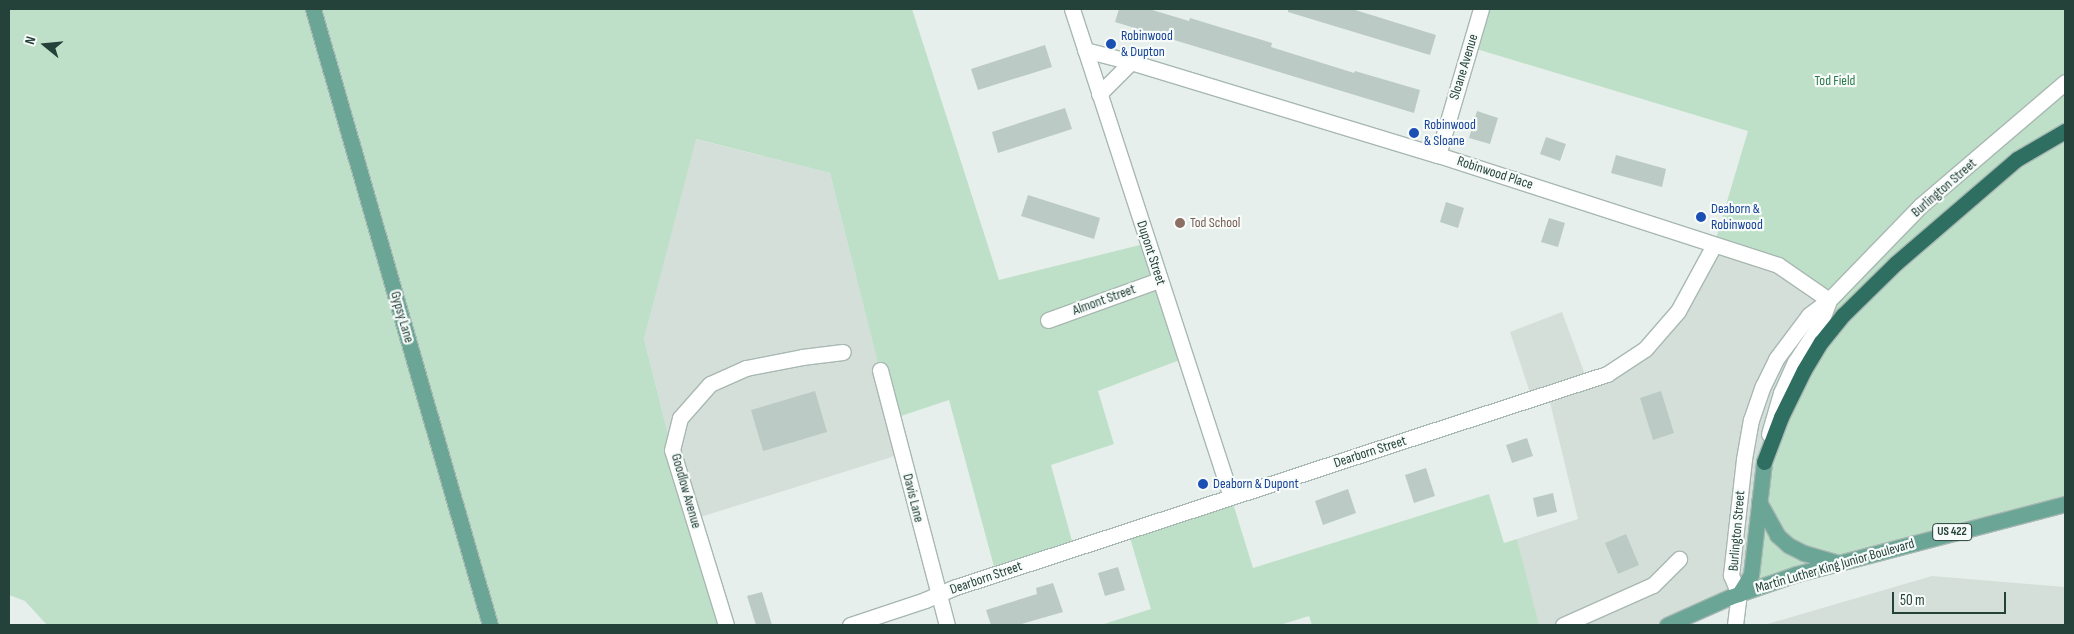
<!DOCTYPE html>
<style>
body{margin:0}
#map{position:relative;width:2074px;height:634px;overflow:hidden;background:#e6efeb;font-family:"Sofia Sans Condensed",sans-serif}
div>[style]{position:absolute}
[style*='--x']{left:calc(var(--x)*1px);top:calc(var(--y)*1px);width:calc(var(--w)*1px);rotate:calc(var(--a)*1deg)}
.built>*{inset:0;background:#d4dfda}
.green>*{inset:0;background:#bfe0c8}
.building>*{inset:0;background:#bbcac4}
.roads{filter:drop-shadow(1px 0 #a8b8b2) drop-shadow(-1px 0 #a8b8b2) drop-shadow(0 1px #a8b8b2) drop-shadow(0 -1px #a8b8b2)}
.minor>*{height:15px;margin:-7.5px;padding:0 7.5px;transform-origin:7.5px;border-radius:7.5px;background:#fff}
.major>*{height:15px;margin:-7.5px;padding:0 7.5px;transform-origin:7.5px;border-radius:7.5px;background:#6aa596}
.highway>*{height:15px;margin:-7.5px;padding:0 7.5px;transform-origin:7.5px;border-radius:7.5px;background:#2f6f62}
.dots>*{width:14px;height:14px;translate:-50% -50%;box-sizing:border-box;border:2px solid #f7fbf9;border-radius:50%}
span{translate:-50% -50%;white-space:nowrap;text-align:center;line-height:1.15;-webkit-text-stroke:4.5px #f7fbf9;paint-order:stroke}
.shield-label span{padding:1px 4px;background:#f7fbf9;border:1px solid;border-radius:4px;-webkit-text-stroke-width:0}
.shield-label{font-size:12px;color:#24423a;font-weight:700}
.transit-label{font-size:14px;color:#164399}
.left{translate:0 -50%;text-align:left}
.street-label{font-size:14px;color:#24423a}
.park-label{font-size:14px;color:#2d7a4b}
.education-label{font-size:14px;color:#785e54}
.frame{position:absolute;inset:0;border:10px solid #24423a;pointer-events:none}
.north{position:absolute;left:20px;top:20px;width:50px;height:50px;-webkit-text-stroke:4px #f7fbf9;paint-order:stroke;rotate:287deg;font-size:14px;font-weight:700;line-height:20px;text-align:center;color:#24423a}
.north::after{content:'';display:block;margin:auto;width:18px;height:22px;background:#24423a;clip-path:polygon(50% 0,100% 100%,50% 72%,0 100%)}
.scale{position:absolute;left:1892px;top:592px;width:114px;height:22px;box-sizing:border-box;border:2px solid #24423a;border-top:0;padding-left:6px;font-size:15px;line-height:18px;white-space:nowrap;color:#24423a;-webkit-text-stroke:4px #f7fbf9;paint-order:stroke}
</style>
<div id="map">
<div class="built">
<i style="clip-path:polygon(695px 139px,830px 173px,901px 454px,694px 519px,672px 450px,644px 339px)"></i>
<i style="clip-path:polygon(1714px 245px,1778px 265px,1829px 300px,1756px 520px,1739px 594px,1667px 625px,1538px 625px,1517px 539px,1578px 519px,1548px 394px,1532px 399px,1510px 332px,1562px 312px,1587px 380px,1645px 349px)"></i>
<i style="clip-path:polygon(1932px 576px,2065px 587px,2065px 625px,1764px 625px)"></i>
</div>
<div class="green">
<i style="clip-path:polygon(9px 9px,912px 9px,999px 280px,1148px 243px,1185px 358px,1098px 391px,1114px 444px,1051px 465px,1074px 548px,996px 574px,949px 400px,892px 419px,830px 173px,696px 139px,644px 339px,672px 450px,726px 625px,490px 625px,489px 622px,478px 625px,47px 625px,25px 601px,9px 595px)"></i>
<i style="clip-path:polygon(1481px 9px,2065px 9px,2065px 504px,1739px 594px,1751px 575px,1764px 462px,1829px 300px,1778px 265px,1714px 245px,1748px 131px,1470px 47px)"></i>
<i style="clip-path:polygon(1489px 494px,1504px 543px,1517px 539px,1539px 625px,1312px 625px,1309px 616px,1280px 625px,1101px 625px,1151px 609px,1128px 531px,1231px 497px,1253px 568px)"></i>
</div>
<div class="building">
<i style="clip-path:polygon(1119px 9px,1149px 9px,1189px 21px,1190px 18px,1272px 43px,1271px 47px,1354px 73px,1355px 71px,1420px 90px,1414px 113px,1115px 22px)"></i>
<i style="clip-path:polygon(1288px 9px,1352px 9px,1436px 35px,1430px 55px,1288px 12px)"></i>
<i style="clip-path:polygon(1045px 45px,1052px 67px,978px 90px,971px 69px)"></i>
<i style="clip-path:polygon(1065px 108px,1072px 129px,998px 153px,992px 132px)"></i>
<i style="clip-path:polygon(1477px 111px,1498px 118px,1490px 144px,1469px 138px)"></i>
<i style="clip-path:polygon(1546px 137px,1566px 144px,1560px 161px,1540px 154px)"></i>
<i style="clip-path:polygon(1616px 155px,1666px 169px,1662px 187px,1611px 173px)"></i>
<i style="clip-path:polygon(1028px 195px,1100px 218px,1094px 239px,1021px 216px)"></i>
<i style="clip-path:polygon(1446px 202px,1464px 208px,1458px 228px,1440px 222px)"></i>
<i style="clip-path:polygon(1549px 218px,1565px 223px,1558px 247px,1541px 242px)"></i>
<i style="clip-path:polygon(815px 391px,827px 432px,763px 451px,751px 410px)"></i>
<i style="clip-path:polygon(1661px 391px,1674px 433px,1653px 440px,1640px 398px)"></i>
<i style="clip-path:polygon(1527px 438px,1533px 456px,1512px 463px,1506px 445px)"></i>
<i style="clip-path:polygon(1426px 468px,1435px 496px,1414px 503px,1405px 475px)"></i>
<i style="clip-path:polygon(1348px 489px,1356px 513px,1323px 525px,1315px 501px)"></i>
<i style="clip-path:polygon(1553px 493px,1557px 512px,1537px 517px,1533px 498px)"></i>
<i style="clip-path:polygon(1626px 534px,1639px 565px,1618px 574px,1605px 543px)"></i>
<i style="clip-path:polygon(1118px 567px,1125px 590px,1105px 596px,1098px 573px)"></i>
<i style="clip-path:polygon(1053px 583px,1063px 612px,1018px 625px,991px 625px,986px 610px,1037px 594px,1036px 588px)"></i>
<i style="clip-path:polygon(762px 592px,772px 625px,756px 625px,747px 596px)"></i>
</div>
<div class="roads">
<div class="minor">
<i style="--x:1072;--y:9;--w:513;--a:71.95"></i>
<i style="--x:1085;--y:50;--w:48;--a:14.6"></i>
<i style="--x:1131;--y:62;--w:321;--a:16.9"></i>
<i style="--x:1438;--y:155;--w:357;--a:17.9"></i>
<i style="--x:1778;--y:265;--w:62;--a:34.5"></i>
<i style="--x:1099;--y:94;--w:45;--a:-45"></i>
<i style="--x:1438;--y:155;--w:152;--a:-73.6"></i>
<i style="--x:1048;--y:320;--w:118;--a:-19.8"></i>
<i style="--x:880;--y:370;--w:264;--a:75.3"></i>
<i style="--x:1769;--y:434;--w:43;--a:-73.7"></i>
<i style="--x:1781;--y:393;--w:34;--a:-66"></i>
<i style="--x:1795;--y:362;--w:45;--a:-56.7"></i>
<i style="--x:1820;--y:324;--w:25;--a:-69"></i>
<i style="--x:726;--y:625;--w:183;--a:-107.1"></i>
<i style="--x:672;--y:450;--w:33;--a:-76"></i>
<i style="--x:680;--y:418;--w:45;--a:-48.6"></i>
<i style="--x:710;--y:384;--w:39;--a:-24"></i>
<i style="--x:746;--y:368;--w:57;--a:-11.1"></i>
<i style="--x:802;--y:357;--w:41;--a:-7"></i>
<i style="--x:850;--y:625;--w:79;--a:-18.4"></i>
<i style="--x:925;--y:600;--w:34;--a:-23"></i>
<i style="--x:956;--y:587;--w:685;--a:-18.12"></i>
<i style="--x:1607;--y:374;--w:45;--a:-33.3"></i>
<i style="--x:1645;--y:349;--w:50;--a:-49"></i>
<i style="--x:1678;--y:311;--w:75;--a:-61.4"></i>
<i style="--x:1563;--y:625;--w:98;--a:-24"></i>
<i style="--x:1653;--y:585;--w:37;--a:-45"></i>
<i style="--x:1735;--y:625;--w:31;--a:-83"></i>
<i style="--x:1739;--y:594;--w:21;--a:-113"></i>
<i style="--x:1731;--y:575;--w:117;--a:-83.6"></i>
<i style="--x:1744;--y:459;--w:40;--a:-80"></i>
<i style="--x:1751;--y:420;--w:36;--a:-71"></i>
<i style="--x:1763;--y:386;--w:30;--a:-64"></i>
<i style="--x:1776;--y:359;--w:55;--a:-53.1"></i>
<i style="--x:1809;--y:315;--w:25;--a:-37"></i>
<i style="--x:1829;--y:300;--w:131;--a:-45.9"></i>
<i style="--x:1920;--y:206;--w:191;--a:-40.5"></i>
</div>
<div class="major">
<i style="--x:313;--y:9;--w:641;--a:73.97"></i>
<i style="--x:1759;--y:502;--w:38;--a:61"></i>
<i style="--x:1777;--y:535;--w:15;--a:42"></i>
<i style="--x:1788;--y:545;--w:18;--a:27"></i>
<i style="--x:1804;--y:553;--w:35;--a:16"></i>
<i style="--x:1739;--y:594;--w:22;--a:-58"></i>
<i style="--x:1751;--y:575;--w:114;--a:-83.4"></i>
<i style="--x:1667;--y:625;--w:69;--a:-24"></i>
<i style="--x:1730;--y:597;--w:70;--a:-19.2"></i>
<i style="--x:1796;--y:574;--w:278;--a:-14.6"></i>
</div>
<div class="highway">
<i style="--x:1764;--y:462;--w:48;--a:-69.3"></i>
<i style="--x:1781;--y:417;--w:52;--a:-63.9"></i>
<i style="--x:1804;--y:370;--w:33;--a:-59"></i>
<i style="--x:1821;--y:342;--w:35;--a:-51"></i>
<i style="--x:1843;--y:315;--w:74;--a:-44.5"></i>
<i style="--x:1896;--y:263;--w:160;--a:-40.7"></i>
<i style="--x:2017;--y:159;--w:56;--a:-30.3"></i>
</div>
</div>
<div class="dots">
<i style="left:1111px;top:44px;background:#1a4fb4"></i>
<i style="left:1414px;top:133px;background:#1a4fb4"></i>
<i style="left:1701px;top:217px;background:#1a4fb4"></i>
<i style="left:1180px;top:223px;background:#8d6e63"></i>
<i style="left:1203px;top:484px;background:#1a4fb4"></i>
</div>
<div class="shield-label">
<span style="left:1952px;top:532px">US 422</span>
</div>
<div class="transit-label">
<span class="left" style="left:1121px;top:44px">Robinwood<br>&amp; Dupton</span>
<span class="left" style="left:1424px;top:133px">Robinwood<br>&amp; Sloane</span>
<span class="left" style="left:1711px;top:217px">Deaborn &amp;<br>Robinwood</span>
<span class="left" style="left:1213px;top:484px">Deaborn &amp; Dupont</span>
</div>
<div class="street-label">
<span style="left:1464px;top:67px;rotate:-73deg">Sloane Avenue</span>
<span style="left:1495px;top:173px;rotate:18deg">Robinwood Place</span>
<span style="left:1944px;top:188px;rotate:-41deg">Burlington Street</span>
<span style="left:1151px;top:253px;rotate:72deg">Dupont Street</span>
<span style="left:1104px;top:300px;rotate:-20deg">Almont Street</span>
<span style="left:402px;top:317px;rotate:74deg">Gypsy Lane</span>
<span style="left:1370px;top:452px;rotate:-18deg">Dearborn Street</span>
<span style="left:686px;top:491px;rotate:74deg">Goodlow Avenue</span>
<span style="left:913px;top:498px;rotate:76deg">Davis Lane</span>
<span style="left:1737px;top:531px;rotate:-85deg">Burlington Street</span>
<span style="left:1835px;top:566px;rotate:-16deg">Martin Luther King Junior Boulevard</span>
<span style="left:986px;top:578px;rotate:-19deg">Dearborn Street</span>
</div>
<div class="park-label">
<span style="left:1835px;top:81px">Tod Field</span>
</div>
<div class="education-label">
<span class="left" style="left:1190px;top:223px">Tod School</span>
</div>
<div class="frame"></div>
<div class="north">N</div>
<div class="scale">50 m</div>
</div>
